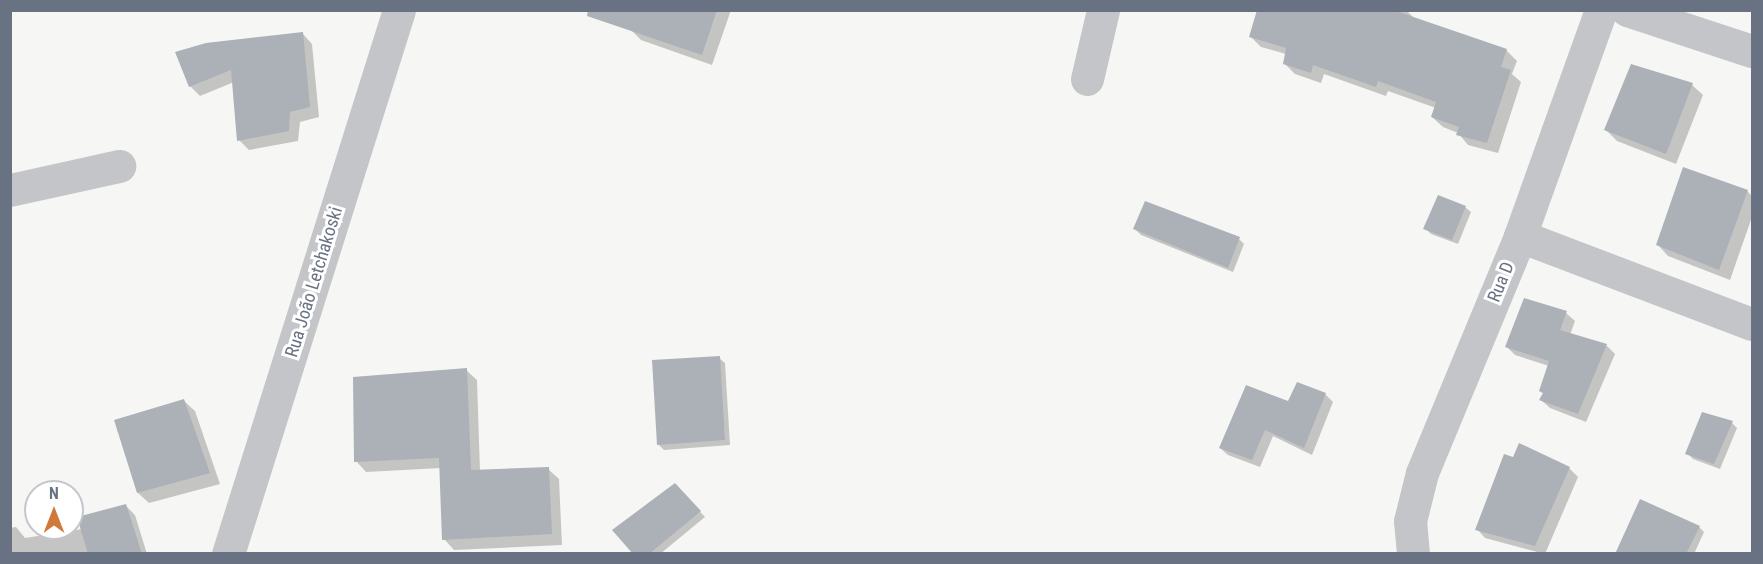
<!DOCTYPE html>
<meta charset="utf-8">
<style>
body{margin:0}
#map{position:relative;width:1763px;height:564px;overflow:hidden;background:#f6f7f4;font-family:"Roboto Condensed",sans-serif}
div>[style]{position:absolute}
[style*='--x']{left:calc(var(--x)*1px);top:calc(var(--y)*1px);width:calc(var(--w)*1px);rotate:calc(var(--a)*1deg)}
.shadow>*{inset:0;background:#0003}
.building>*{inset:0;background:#acb0b7}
.minor>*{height:33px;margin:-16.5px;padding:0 16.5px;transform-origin:16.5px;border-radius:16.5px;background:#c3c5c9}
span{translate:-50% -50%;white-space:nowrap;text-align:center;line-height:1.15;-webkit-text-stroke:6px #fff;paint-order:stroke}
.street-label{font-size:18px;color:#697282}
.frame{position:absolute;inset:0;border:12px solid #697282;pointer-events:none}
.north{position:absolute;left:24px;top:480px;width:60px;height:60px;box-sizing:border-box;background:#fff;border:2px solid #c3c7cd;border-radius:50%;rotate:0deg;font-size:16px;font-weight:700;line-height:24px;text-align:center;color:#697282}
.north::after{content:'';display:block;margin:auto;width:21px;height:27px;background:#d1793a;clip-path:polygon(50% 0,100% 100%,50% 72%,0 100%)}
</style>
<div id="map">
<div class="shadow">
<i style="clip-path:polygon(637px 10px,731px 10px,712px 65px,641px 40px,631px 30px)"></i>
<i style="clip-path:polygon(1259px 10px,1406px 10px,1416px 20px,1506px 50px,1517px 61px,1512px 74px,1521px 82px,1498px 153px,1468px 145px,1458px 133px,1443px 127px,1432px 117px,1436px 108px,1388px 91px,1386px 96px,1324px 74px,1321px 83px,1295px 74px,1284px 63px,1286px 54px,1261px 47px,1250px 36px)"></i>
<i style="clip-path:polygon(303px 34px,312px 44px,319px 117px,300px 122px,298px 141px,249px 150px,239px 140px,234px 82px,200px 96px,190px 86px)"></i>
<i style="clip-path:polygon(1692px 85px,1703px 95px,1676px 164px,1617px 141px,1606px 130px)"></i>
<i style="clip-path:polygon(1747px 191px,1752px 196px,1752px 217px,1730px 280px,1668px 256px,1658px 245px)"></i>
<i style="clip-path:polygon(1465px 207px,1471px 212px,1458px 244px,1431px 234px,1425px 228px)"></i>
<i style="clip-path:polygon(1135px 229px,1239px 239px,1244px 244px,1233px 272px,1141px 235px)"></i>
<i style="clip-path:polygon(1525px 300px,1566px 313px,1575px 321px,1570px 335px,1607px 346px,1615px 354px,1586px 422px,1550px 408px,1541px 400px,1544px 394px,1540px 391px,1549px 366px,1515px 355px,1507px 347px)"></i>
<i style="clip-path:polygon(719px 358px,725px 363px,730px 445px,664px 450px,658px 444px)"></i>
<i style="clip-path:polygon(466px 370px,477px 380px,480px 471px,548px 469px,559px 479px,562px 545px,454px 550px,444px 539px,441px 468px,366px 472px,356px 461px)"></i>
<i style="clip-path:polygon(1325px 394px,1333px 402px,1312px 455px,1273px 436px,1260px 467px,1228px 455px,1220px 448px,1289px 403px)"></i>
<i style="clip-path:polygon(184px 401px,195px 411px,220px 484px,149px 503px,138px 493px,116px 421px)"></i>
<i style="clip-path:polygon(1732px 423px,1737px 428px,1720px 469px,1693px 459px,1687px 453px)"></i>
<i style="clip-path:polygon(1569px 468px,1578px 477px,1545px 554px,1485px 538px,1477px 529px)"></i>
<i style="clip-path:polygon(675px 485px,705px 517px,660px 554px,635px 554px)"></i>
<i style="clip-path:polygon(126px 506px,135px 515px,147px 554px,10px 554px,10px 528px,16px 527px,25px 538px,82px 529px)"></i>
<i style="clip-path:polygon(1699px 527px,1704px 532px,1694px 554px,1616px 554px)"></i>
</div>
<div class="building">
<i style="clip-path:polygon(588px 10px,717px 10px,702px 55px,587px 16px)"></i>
<i style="clip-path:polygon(1257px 10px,1393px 10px,1507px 49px,1501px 67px,1511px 70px,1487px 143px,1456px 135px,1459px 127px,1431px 117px,1436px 102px,1378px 81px,1376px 87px,1313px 65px,1311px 73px,1283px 64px,1286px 48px,1249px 37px)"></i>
<i style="clip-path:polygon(303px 32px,310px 107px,290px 112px,289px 131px,237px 141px,231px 70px,189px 87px,175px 52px,206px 43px)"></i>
<i style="clip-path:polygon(1631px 64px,1693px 83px,1666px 154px,1604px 130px)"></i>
<i style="clip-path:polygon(1683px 167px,1748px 190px,1719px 270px,1656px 245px)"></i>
<i style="clip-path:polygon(1438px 195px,1466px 206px,1452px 240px,1423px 229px)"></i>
<i style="clip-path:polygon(1145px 201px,1240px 237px,1228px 268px,1133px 229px)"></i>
<i style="clip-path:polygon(1524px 298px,1567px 311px,1560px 330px,1607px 344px,1578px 414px,1539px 400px,1543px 393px,1539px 391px,1549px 361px,1505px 347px)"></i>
<i style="clip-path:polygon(720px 356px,725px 440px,657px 445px,652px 360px)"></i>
<i style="clip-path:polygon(467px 368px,471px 470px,549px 467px,552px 534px,442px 540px,439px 458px,354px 462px,353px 377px)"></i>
<i style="clip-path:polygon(1297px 382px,1326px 393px,1304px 448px,1265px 430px,1252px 460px,1219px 448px,1246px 385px,1288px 401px)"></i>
<i style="clip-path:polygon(184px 399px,210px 473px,137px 493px,114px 420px)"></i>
<i style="clip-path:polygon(1702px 412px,1733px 421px,1714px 464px,1685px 454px)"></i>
<i style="clip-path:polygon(1519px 443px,1570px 467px,1535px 546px,1475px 530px,1504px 454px,1513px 457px)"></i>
<i style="clip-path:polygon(675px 483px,701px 511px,649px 554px,633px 554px,612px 530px)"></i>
<i style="clip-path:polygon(1640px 499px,1700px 526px,1686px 554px,1615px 554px)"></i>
<i style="clip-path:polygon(126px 504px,142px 554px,88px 554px,77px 517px)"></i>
</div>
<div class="minor">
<i style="--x:1627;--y:10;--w:132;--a:18.2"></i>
<i style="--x:1087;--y:79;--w:71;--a:-76.9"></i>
<i style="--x:10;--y:190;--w:112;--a:-12.4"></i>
<i style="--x:1520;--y:236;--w:248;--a:20.8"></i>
<i style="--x:228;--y:554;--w:570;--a:-72.55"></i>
<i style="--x:1413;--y:554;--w:33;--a:-95"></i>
<i style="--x:1410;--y:521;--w:49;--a:-76"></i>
<i style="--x:1422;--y:473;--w:256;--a:-67.5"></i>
<i style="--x:1520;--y:236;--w:240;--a:-70.3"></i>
</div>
<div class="street-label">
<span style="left:314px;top:282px;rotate:-73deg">Rua João Letchakoski</span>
<span style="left:1501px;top:282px;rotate:-68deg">Rua D</span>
</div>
<div class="frame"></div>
<div class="north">N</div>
</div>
